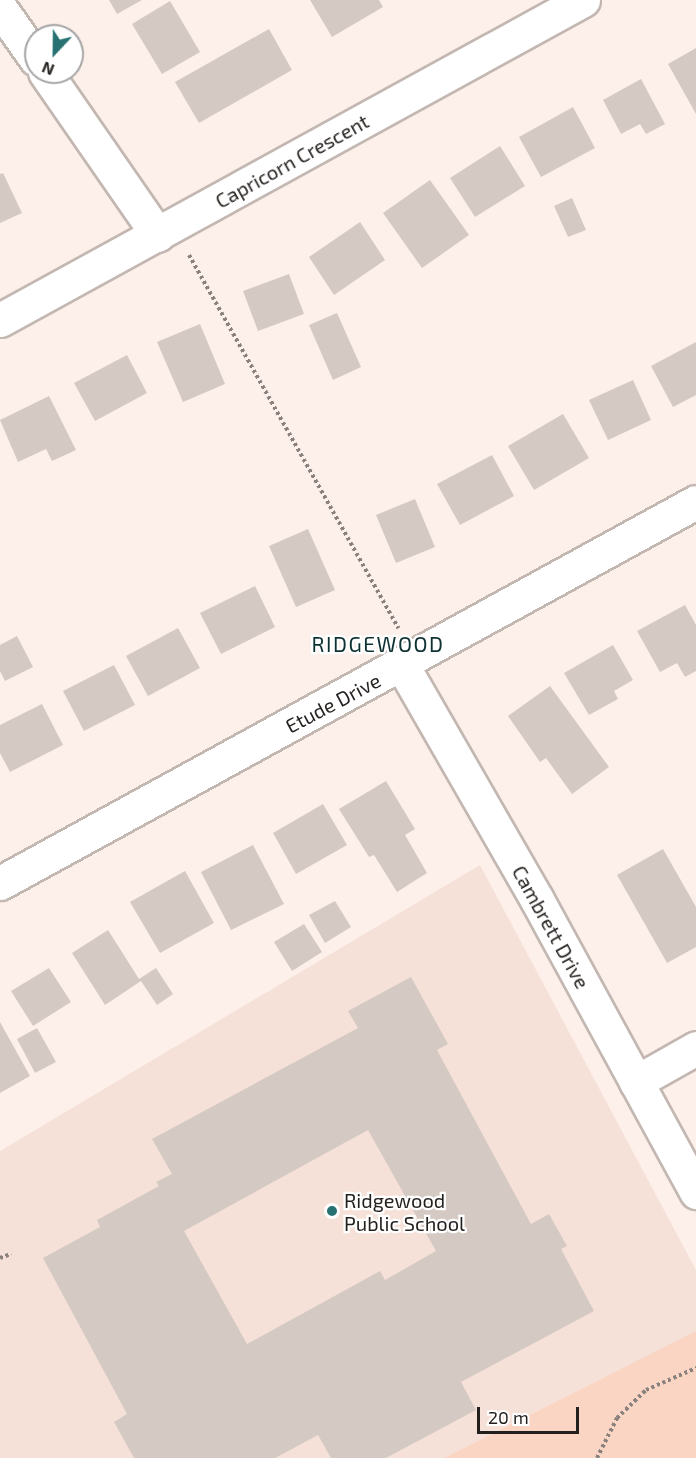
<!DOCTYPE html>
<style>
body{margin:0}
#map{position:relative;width:696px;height:1458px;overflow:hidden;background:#fdf0ea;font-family:"Exo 2",sans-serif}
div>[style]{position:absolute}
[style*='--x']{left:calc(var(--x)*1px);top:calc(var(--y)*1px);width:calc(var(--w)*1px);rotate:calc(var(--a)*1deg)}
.built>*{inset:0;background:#f5e1d8}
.green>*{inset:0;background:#fad5c4}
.building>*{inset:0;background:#d4c9c3}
.path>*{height:4px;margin-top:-2px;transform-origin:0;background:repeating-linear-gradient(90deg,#89817d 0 3px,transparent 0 6px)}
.roads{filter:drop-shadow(2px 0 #c3b7b2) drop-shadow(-2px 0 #c3b7b2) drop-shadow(0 2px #c3b7b2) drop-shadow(0 -2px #c3b7b2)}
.minor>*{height:33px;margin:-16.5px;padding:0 16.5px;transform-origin:16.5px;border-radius:16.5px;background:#fff}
.dots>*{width:16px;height:16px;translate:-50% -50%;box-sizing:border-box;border:3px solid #fff;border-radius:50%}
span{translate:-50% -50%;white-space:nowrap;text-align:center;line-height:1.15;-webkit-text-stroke:4.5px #fff;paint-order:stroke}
.street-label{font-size:20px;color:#231f1d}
.poi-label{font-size:20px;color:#231f1d}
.left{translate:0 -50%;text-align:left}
.neighbourhood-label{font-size:21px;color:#0e3132;letter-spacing:1.5px}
.north{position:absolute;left:24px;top:24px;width:60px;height:60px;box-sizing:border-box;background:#fff;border:2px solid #a7a5a5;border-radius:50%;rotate:202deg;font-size:16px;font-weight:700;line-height:24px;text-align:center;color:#231f1d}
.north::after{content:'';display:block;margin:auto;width:21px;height:27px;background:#277173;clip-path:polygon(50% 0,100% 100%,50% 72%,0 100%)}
.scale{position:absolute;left:477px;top:1407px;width:102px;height:27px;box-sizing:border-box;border:3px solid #231f1d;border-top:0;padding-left:8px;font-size:18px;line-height:21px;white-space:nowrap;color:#231f1d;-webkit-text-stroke:4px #fff;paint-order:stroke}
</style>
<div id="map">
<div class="built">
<i style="clip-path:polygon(480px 865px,696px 1270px,696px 1331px,444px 1458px,0 1458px,0 1151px)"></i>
</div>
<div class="green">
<i style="clip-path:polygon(696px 1331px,696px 1458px,444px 1458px)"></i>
</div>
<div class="building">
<i style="clip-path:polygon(109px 0,142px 0,117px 14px)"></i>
<i style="clip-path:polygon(310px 0,379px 0,383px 7px,332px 37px)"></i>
<i style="clip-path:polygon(170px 1px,200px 52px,162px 74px,132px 24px)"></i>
<i style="clip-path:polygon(269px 29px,292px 70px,199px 123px,175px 82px)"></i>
<i style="clip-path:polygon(696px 48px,696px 114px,668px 64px)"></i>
<i style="clip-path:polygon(641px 79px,665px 124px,646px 134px,640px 124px,621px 134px,603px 100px)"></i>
<i style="clip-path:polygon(573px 107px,595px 148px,541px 177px,519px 137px)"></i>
<i style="clip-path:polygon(500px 146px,525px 186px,475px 217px,450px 178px)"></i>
<i style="clip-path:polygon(3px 173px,22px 213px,0 223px,0 174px)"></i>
<i style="clip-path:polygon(430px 180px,469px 235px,422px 268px,383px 213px)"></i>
<i style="clip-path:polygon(572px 198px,586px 230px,568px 237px,554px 206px)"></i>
<i style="clip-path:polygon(360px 222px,385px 260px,334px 295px,309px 257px)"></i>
<i style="clip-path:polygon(289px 274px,304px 314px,258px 331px,243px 291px)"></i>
<i style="clip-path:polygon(337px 313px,361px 367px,333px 380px,309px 325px)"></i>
<i style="clip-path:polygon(200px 324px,225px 384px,183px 402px,157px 342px)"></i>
<i style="clip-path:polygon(696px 342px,696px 395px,673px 407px,651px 366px)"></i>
<i style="clip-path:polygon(127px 355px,147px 393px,95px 421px,74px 383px)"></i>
<i style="clip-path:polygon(633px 380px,651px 420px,608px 440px,589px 400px)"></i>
<i style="clip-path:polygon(49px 396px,76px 450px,52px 461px,46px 449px,18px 462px,0 420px)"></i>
<i style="clip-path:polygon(563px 414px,589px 458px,534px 490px,508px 446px)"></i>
<i style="clip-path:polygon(492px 455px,514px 496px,460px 525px,437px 484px)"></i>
<i style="clip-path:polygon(415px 499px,435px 547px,396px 563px,376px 515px)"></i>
<i style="clip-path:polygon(308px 529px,335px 590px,296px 607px,269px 546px)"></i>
<i style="clip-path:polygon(255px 586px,275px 627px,221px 654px,200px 613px)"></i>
<i style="clip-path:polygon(685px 605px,696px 625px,696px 671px,685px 677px,677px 663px,660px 672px,637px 631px)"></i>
<i style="clip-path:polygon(178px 628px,200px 668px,148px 696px,126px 656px)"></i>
<i style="clip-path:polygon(17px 636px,33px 667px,5px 681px,0 671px,0 645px)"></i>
<i style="clip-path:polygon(613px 645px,633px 680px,614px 691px,618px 699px,589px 715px,564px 673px)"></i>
<i style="clip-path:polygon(114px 665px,135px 705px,84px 731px,63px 691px)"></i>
<i style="clip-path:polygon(550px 686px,609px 767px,572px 794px,546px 758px,540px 762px,508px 716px)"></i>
<i style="clip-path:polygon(42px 704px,63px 745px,10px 772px,0 753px,0 725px)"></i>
<i style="clip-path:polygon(386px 781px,415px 829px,405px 835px,427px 873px,397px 892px,374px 855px,369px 857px,339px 809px)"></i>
<i style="clip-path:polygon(323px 804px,347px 845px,296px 874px,273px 833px)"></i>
<i style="clip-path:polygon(253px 845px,284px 904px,231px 930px,201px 872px)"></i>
<i style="clip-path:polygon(663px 849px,696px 907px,696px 947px,667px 963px,617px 875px)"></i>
<i style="clip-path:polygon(185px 871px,214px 923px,160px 953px,130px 902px)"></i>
<i style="clip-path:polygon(335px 901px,351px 927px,325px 943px,309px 915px)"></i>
<i style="clip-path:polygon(304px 924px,322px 952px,292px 971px,274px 942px)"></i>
<i style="clip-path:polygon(108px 930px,139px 979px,156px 968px,173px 994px,157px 1005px,141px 981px,105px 1005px,72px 953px)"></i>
<i style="clip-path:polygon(49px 968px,71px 1002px,33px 1026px,11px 991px)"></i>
<i style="clip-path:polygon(evenodd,411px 977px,448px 1044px,437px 1050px,531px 1224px,549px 1214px,567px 1246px,561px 1249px,594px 1311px,461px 1382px,476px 1410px,386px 1458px,331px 1458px,318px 1435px,275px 1458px,134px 1458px,114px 1422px,127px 1414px,43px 1258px,100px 1227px,97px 1220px,159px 1186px,156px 1182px,172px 1174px,152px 1139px,358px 1028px,348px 1011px,411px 977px,368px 1130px,436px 1251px,385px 1280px,380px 1271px,247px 1344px,184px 1231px,368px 1130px)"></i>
<i style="clip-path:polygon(0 1022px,30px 1076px,0 1093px)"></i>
<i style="clip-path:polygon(37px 1028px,56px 1062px,35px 1073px,17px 1039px)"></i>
</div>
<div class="path">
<i style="--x:189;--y:255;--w:428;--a:60.7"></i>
<i style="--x:0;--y:1258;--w:12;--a:-20"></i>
<i style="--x:597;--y:1458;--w:45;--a:-63.4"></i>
<i style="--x:617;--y:1418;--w:40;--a:-44"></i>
<i style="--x:646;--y:1390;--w:55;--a:-23.7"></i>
</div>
<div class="roads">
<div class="minor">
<i style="--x:0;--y:8;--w:62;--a:54.8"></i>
<i style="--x:45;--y:72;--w:198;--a:55.3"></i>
<i style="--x:0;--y:320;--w:665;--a:-28.76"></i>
<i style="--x:402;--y:665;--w:269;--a:60.1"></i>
<i style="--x:536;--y:898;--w:335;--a:61.4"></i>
<i style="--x:0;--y:883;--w:793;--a:-28.7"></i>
<i style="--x:636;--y:1082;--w:69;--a:-29.5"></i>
</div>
</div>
<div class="dots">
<i style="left:332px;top:1211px;background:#277173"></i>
</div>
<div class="street-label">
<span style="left:292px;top:161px;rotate:-29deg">Capricorn Crescent</span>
<span style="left:333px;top:703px;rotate:-28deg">Etude Drive</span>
<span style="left:551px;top:927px;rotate:61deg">Cambrett Drive</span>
</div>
<div class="poi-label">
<span class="left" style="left:344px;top:1212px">Ridgewood<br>Public School</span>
</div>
<div class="neighbourhood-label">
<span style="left:378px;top:644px">RIDGEWOOD</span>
</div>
<div class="north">N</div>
<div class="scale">20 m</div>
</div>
